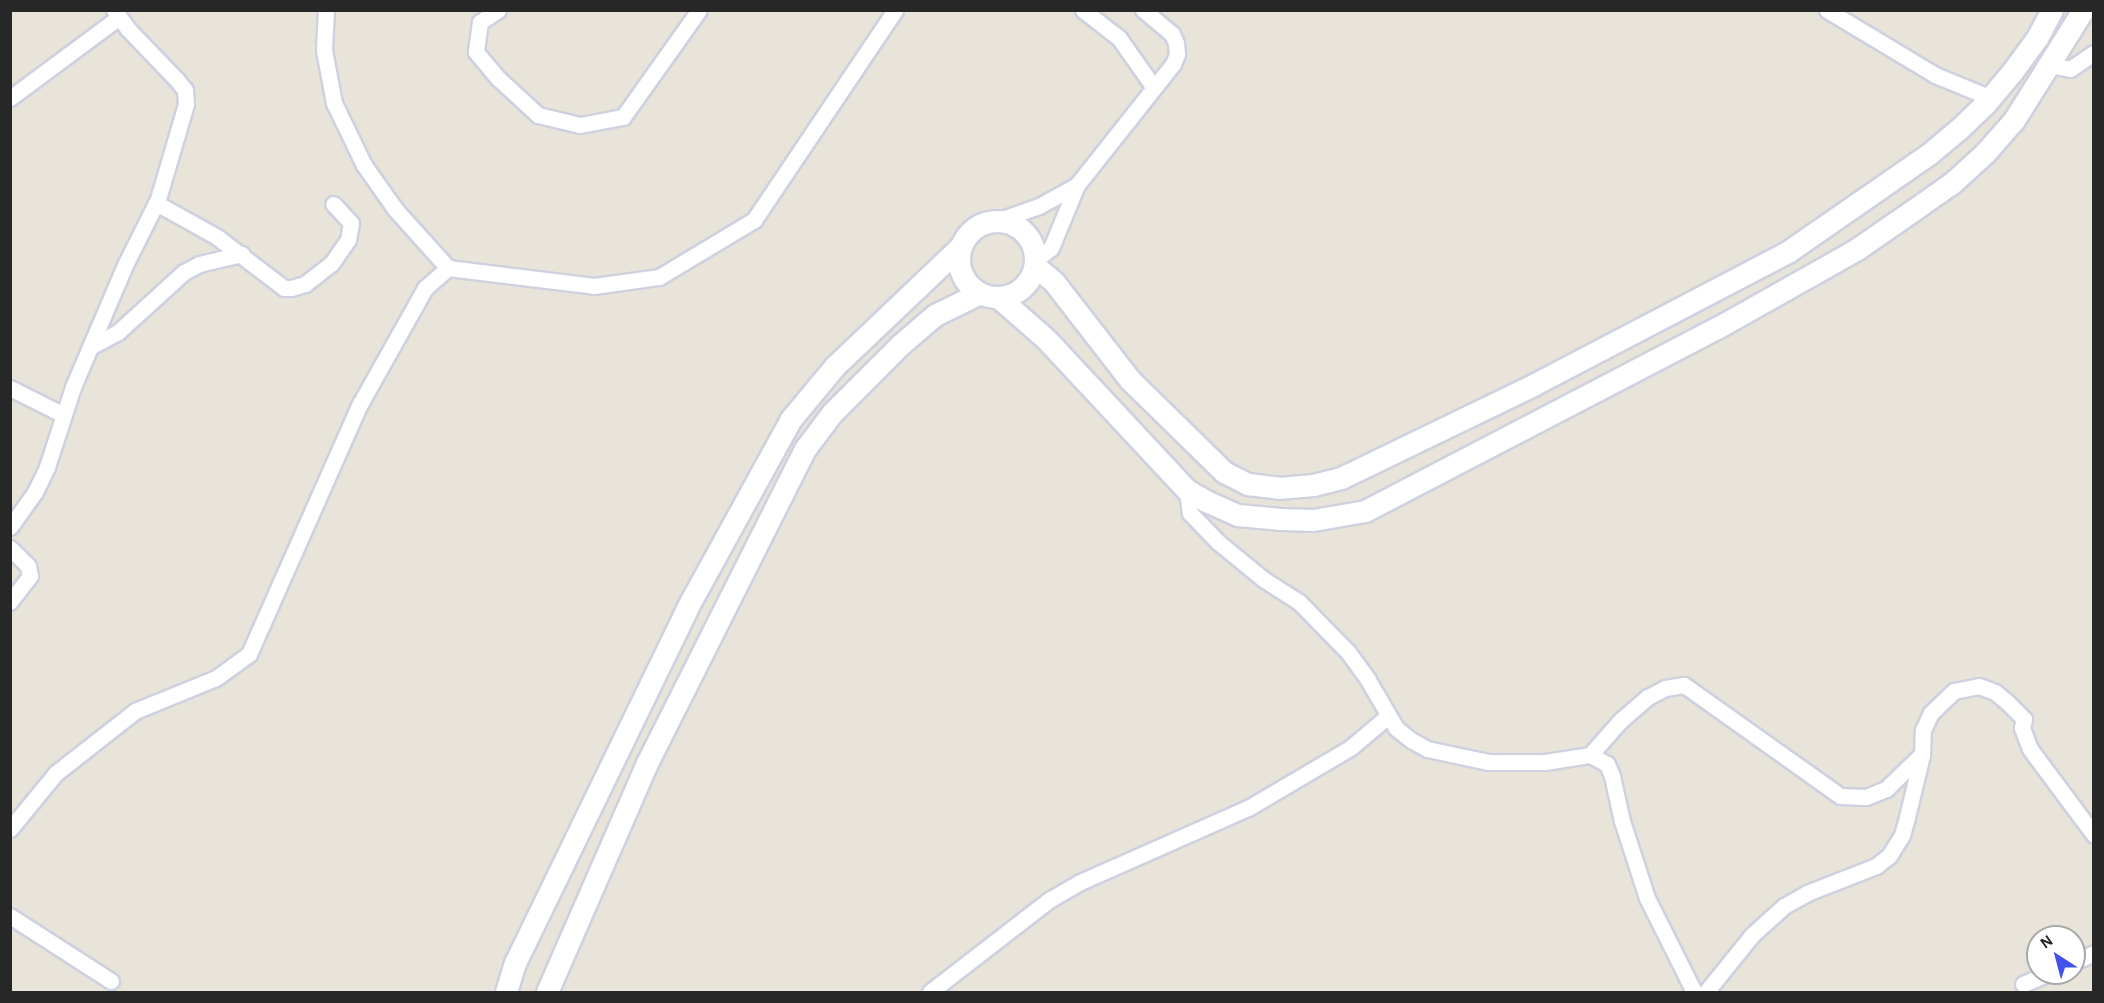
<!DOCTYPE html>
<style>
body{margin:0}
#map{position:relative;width:2104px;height:1003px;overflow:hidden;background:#e9e4d9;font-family:"Alegreya Sans",sans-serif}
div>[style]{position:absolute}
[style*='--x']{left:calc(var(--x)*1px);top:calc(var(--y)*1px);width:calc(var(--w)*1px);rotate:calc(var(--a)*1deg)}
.roads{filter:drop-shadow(2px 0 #cfd1df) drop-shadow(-2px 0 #cfd1df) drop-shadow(0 2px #cfd1df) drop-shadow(0 -2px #cfd1df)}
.street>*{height:15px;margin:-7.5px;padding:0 7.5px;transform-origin:7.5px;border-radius:7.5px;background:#fff}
.secondary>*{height:21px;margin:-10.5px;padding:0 10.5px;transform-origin:10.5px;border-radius:10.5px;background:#fff}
.secondary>.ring{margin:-10.5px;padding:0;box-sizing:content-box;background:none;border:21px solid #fff;border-radius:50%}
span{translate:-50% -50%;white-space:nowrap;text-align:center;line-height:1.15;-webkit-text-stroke:5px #fff;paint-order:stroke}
.frame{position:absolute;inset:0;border:12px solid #272727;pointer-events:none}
.north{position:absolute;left:2026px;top:925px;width:60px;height:60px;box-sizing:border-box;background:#fff;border:2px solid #a9a9a9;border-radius:50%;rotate:324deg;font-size:16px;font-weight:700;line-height:24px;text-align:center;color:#272727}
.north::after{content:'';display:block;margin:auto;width:21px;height:27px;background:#4352ec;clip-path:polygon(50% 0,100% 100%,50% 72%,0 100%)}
</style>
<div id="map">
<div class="roads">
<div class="street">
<i style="--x:326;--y:10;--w:40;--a:92.9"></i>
<i style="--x:324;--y:50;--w:54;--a:79.3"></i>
<i style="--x:334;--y:103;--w:69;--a:64.2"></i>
<i style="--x:364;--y:165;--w:54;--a:54.8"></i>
<i style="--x:395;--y:209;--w:79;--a:48.1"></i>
<i style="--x:498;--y:10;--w:22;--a:146"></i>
<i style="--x:480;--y:22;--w:30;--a:98"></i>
<i style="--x:476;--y:52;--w:35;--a:50"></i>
<i style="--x:499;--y:79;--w:53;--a:42.7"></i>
<i style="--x:538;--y:115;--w:43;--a:13.4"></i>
<i style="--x:580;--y:125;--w:44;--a:-10.5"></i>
<i style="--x:623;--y:117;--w:131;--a:-54.6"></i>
<i style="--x:1083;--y:10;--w:46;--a:37.9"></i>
<i style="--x:1119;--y:38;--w:54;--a:54.8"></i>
<i style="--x:1150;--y:82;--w:7;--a:34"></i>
<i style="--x:1827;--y:10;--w:126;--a:31"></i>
<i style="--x:1935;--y:75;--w:61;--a:22.3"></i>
<i style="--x:2050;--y:65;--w:20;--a:11"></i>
<i style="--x:2070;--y:69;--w:29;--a:-34"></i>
<i style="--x:10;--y:98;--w:136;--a:-36.6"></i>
<i style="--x:156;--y:203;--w:70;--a:29.1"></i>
<i style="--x:217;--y:237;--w:84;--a:37.3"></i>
<i style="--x:284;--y:288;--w:7;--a:0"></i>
<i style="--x:291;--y:288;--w:15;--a:-16"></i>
<i style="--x:305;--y:284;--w:33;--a:-38"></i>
<i style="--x:331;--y:264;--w:29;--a:-55"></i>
<i style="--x:348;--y:240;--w:17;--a:-80"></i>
<i style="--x:351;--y:223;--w:26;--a:-133"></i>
<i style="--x:999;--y:220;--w:42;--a:-19.3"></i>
<i style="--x:1039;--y:206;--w:43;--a:-28.9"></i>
<i style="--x:1036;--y:260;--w:19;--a:-39"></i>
<i style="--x:1051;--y:248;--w:68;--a:-67.6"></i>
<i style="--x:1077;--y:185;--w:154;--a:-51.6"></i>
<i style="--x:1173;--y:64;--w:11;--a:-68"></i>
<i style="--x:1177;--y:54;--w:11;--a:-95"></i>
<i style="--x:1176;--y:43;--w:10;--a:-114"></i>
<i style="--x:1172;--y:34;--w:38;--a:-140"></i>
<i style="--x:90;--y:347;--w:32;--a:-28"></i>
<i style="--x:118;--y:332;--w:89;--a:-42.3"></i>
<i style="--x:184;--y:272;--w:17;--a:-28"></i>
<i style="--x:199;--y:264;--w:44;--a:-13.1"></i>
<i style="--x:10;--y:388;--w:60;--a:26.6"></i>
<i style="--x:1187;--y:490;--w:23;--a:83"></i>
<i style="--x:1190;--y:513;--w:40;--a:46"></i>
<i style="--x:1218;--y:542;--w:58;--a:39.4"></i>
<i style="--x:1263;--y:579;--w:43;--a:32.6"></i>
<i style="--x:1299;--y:602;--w:70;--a:45.6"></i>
<i style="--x:1348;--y:652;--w:34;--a:54"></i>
<i style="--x:1368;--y:680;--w:56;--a:59.7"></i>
<i style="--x:1396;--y:728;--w:19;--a:39"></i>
<i style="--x:1411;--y:740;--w:18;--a:29"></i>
<i style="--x:1427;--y:749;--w:62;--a:12"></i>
<i style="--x:1488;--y:762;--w:57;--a:0"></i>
<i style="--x:1545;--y:762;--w:46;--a:-8.8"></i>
<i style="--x:1590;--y:755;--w:19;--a:28"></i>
<i style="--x:1607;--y:764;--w:13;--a:67"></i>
<i style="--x:1612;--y:776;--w:46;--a:77.5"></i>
<i style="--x:1622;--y:821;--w:81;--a:72"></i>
<i style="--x:1647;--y:898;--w:105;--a:63.4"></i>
<i style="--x:10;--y:527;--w:43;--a:-54.5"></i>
<i style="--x:35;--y:492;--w:28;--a:-64"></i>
<i style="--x:47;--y:467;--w:84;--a:-72"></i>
<i style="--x:73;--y:387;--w:133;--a:-66.9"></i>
<i style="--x:125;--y:265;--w:74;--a:-63.4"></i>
<i style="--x:158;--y:199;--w:99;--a:-73.6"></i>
<i style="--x:186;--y:104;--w:14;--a:-94"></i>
<i style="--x:185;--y:90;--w:13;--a:-129"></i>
<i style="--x:177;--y:80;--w:71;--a:-133.9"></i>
<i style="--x:128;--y:29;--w:24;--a:-126"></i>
<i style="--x:10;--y:548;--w:25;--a:45"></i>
<i style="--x:28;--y:566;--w:10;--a:79"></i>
<i style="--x:30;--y:576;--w:33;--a:128"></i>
<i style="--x:1590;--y:755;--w:45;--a:-48.6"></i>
<i style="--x:1620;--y:721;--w:37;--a:-41"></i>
<i style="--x:1648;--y:697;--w:19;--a:-28"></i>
<i style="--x:1665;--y:688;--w:19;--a:-9"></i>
<i style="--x:1684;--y:685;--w:191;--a:35.4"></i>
<i style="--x:1840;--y:796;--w:26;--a:2"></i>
<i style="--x:1866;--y:797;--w:22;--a:-22"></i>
<i style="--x:1886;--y:789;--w:49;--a:-44.2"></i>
<i style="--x:10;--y:829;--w:72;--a:-50.6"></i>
<i style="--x:56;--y:773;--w:100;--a:-38.1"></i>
<i style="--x:135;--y:711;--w:87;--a:-22.2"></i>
<i style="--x:216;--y:678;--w:41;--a:-36"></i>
<i style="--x:249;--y:654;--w:274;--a:-66.1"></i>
<i style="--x:360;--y:404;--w:133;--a:-60.7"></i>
<i style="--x:425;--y:288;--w:30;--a:-41"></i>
<i style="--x:448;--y:268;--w:147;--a:7"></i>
<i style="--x:594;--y:286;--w:66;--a:-7.9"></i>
<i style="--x:659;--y:277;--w:111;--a:-31"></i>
<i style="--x:754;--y:220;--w:253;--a:-56.1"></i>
<i style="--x:10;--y:916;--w:120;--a:32.8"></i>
<i style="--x:2074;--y:962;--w:22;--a:-24"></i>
<i style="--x:2023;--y:984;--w:28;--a:-23"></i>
<i style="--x:930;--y:992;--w:150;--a:-37.7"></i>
<i style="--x:1049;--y:900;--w:36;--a:-30"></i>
<i style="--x:1080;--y:882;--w:184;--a:-23.8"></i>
<i style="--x:1248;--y:808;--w:118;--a:-30.5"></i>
<i style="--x:1350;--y:748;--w:50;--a:-40.1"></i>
<i style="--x:1706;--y:992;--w:73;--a:-51.1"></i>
<i style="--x:1752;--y:935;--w:43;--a:-42.2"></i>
<i style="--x:1784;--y:906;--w:26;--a:-29"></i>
<i style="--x:1807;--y:893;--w:74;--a:-21.4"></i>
<i style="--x:1876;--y:866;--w:16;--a:-38"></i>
<i style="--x:1889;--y:856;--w:25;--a:-58"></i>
<i style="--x:1902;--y:835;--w:19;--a:-74"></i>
<i style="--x:1907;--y:817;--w:64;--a:-76.4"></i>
<i style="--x:1922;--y:755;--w:25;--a:-88"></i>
<i style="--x:1923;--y:730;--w:19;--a:-65"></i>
<i style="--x:1931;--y:713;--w:32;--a:-44"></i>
<i style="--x:1954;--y:691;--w:25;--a:-11"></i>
<i style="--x:1979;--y:686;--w:17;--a:21"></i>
<i style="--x:1995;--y:692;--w:16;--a:40"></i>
<i style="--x:2007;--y:702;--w:24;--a:45"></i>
<i style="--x:2024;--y:719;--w:9;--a:103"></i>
<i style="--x:2022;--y:728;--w:22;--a:69"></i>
<i style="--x:2030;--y:749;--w:107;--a:53.3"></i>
</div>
<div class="secondary">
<i class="ring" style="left:959px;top:221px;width:55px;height:55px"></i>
<i style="--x:1035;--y:266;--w:25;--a:40"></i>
<i style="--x:1054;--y:282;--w:124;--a:52.2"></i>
<i style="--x:1130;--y:380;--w:132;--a:44.4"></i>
<i style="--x:1224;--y:472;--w:27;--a:27"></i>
<i style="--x:1248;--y:484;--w:31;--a:7"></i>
<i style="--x:1279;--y:488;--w:34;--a:-5"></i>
<i style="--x:1313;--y:485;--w:29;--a:-14"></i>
<i style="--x:1341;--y:478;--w:213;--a:-25.8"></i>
<i style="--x:1533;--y:385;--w:289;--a:-27.6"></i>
<i style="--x:1789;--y:251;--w:170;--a:-34.7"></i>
<i style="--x:1929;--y:154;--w:38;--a:-40"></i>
<i style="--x:1958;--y:130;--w:39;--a:-44"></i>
<i style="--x:1986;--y:103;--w:40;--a:-50"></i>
<i style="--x:2012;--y:72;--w:42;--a:-53.7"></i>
<i style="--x:2037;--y:38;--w:32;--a:-62"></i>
<i style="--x:998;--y:297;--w:64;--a:41.2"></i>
<i style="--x:1046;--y:339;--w:207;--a:47"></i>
<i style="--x:1187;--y:490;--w:22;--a:30"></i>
<i style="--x:1206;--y:501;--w:35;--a:24"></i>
<i style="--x:1238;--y:515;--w:43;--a:5.3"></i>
<i style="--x:1281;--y:519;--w:32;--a:2"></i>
<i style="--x:1313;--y:520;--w:53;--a:-9.8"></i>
<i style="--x:1365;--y:511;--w:397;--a:-27.5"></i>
<i style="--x:1717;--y:328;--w:161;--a:-29.4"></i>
<i style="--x:1857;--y:249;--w:79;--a:-34.7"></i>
<i style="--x:1922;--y:204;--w:35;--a:-35"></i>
<i style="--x:1951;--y:184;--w:46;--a:-42.4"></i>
<i style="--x:1985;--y:153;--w:44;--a:-48.7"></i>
<i style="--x:2014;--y:120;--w:130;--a:-57.9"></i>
<i style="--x:506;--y:992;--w:30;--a:-73"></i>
<i style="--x:515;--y:963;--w:394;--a:-64.1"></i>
<i style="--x:687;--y:608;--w:216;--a:-61.2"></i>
<i style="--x:791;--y:419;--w:69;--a:-50.3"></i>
<i style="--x:835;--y:366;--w:175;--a:-43.6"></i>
<i style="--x:547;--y:992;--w:250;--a:-66.4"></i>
<i style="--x:647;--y:763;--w:352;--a:-63.3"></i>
<i style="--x:805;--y:449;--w:45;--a:-53.1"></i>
<i style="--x:832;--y:413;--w:96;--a:-45"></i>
<i style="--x:900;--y:345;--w:46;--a:-40.6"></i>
<i style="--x:935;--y:315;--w:50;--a:-26.1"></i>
</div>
</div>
<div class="frame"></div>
<div class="north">N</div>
</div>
